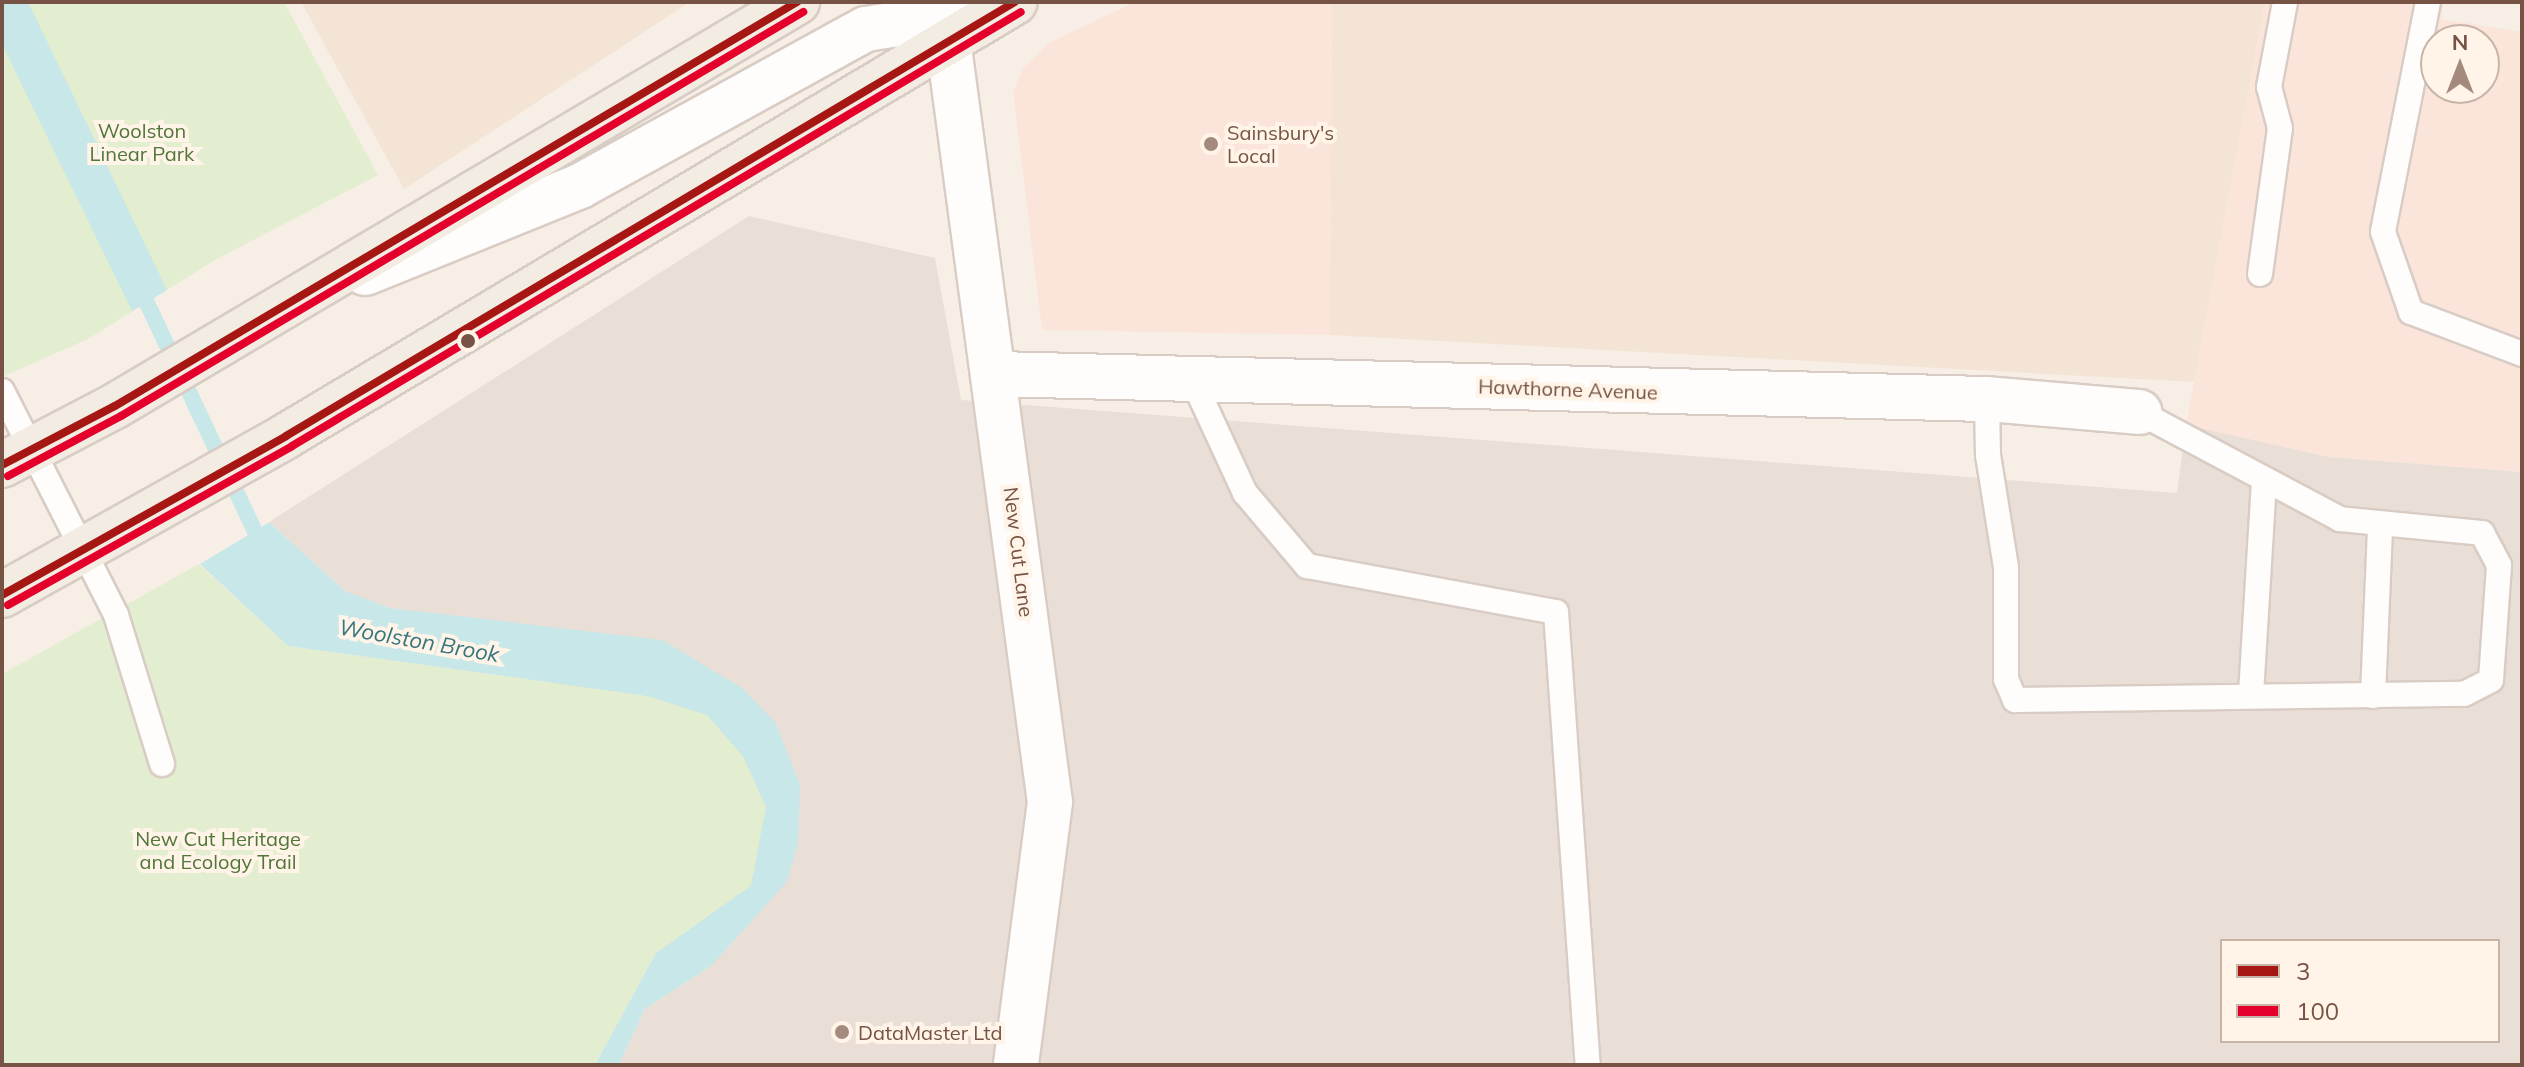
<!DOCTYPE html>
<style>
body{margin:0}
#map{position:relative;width:2524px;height:1067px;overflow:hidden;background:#f7efe6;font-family:Mulish,sans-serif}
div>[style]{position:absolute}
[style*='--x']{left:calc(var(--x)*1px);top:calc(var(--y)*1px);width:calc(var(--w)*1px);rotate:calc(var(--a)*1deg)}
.residential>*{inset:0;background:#f3e4d5}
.commercial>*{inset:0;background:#fbe5db}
.industrial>*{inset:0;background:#eadfd7}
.green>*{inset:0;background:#e3edcf}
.water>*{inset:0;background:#c7e7e8}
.pier>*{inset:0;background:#f7efe6}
.stream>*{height:16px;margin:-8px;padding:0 8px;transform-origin:8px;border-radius:8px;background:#c7e7e8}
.roads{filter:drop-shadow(2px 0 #d8ccc4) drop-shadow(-2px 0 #d8ccc4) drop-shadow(0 2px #d8ccc4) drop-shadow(0 -2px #d8ccc4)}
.lane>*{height:24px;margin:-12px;padding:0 12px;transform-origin:12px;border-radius:12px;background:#fefdfb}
.street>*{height:44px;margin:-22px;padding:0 22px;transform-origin:22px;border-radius:22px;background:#fefdfb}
.secondary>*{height:44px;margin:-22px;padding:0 22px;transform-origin:22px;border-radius:22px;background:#fefdfb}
.primary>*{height:44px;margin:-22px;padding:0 22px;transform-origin:22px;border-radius:22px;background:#f2ece3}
.bus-1>*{height:8px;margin:-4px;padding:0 4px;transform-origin:4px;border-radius:4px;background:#a61612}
.bus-2>*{height:8px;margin:-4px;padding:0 4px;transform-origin:4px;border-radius:4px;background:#e4002b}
.dots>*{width:22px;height:22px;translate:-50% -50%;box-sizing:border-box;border:4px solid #fff4e7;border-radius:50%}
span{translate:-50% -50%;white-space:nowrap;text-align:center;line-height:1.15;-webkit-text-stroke:8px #fff4e7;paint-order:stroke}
.park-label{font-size:20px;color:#50773a}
.poi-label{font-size:20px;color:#765345}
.left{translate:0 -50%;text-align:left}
.street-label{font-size:20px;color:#765345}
.water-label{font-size:22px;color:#37767e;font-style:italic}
.frame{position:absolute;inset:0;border:4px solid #765345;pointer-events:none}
.legend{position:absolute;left:2220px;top:939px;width:280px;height:104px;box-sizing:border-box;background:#fff4e7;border:2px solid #c8b4a6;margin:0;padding:10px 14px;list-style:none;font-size:24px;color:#765345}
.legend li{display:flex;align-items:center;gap:16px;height:40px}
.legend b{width:40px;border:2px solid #c8b4a6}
.north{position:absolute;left:2420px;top:24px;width:80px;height:80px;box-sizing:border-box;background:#fff4e7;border:2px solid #c8b4a6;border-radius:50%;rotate:0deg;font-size:22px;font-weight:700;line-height:32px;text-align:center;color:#765345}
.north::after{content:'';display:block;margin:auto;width:28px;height:36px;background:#a38a7d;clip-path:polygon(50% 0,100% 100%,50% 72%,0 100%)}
</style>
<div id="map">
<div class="residential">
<i style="clip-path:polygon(301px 2px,690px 2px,404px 189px)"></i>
<i style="clip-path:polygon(1332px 2px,2265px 2px,2194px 382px,1330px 335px)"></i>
</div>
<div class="commercial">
<i style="clip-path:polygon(1135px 2px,1332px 2px,1330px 335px,1042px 330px,1013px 92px,1023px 68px,1050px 42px)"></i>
<i style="clip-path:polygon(evenodd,2265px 2px,2444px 2px,2441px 19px,2522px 32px,2522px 472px,2329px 457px,2186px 425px,2265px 2px,2436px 40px,2484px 40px,2484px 88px,2436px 88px,2436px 40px)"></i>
</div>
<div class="industrial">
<i style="clip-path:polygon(evenodd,749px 216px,935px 258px,961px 400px,2177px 493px,2186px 425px,2329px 457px,2522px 472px,2522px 1065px,619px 1065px,645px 1009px,711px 966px,517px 626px,390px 608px,345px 591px,269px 522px,749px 216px,2222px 941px,2498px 941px,2498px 1041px,2222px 1041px,2222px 941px)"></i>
</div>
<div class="green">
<i style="clip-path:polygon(2px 2px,284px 2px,378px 175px,215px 260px,88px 339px,2px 377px)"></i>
<i style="clip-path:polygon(199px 564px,288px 646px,648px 696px,707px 715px,743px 756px,766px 807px,751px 886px,656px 953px,595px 1065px,2px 1065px,2px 674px)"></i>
</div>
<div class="water">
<i style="clip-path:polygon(2px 2px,28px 2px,167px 290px,132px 311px,2px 44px)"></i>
<i style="clip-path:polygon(269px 522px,345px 591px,390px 608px,662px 640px,742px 688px,775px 722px,800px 785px,798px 844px,786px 883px,711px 966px,645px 1009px,619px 1065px,595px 1065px,656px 953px,751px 886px,766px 807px,743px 756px,707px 715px,648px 696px,288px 646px,200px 564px)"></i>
</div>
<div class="pier">
<i style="clip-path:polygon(267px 519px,273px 520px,196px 566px,197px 561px)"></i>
</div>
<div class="stream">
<i style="--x:138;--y:284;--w:293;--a:64.7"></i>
</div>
<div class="roads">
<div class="lane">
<i style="--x:2428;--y:2;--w:234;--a:101.1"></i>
<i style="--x:2383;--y:232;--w:85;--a:70.7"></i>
<i style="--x:2411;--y:312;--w:119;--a:20.7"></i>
<i style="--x:2260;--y:274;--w:147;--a:-82.2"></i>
<i style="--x:2280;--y:128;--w:42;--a:-105"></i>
<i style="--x:2269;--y:87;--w:86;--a:-79.3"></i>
<i style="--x:1190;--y:374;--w:131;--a:65.2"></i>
<i style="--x:1245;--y:493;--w:96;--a:49.7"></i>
<i style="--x:1307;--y:566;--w:253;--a:10.5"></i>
<i style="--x:1556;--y:612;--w:454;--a:86"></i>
<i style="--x:2;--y:391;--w:251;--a:63"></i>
<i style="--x:116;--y:615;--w:156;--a:72.8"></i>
<i style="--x:1987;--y:399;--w:56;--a:89"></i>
<i style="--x:1988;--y:455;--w:114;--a:80.9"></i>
<i style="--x:2006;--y:568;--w:111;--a:90"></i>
<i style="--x:2006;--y:679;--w:23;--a:67"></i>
<i style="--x:2015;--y:700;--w:449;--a:-0.8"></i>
<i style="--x:2464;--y:694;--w:30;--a:-27"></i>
<i style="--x:2491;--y:680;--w:115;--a:-86"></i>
<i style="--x:2499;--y:565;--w:36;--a:-118"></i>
<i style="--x:2482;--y:533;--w:143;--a:-174.4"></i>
<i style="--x:2340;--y:519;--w:228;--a:-152"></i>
<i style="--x:2251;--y:694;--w:211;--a:-86.5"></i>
<i style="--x:2373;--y:696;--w:169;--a:-87.6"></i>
</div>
<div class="street">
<i style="--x:365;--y:273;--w:232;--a:-22"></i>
<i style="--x:580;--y:186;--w:326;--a:-28.8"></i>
<i style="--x:866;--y:29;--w:51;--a:-9.1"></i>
<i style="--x:916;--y:21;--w:37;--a:31"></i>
<i style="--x:948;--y:40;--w:769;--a:82.38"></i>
<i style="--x:1050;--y:802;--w:265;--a:97.4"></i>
<i style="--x:997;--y:374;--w:990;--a:1.45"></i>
<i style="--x:1987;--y:399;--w:153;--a:4.9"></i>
</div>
<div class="secondary">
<i style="--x:948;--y:40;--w:38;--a:-83"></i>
</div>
<div class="primary">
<i style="--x:2;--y:465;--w:127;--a:-27.6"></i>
<i style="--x:115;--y:406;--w:793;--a:-30.64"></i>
<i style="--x:2;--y:595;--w:325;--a:-29.2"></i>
<i style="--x:286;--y:436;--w:848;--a:-30.77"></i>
</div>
</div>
<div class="bus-1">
<i style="--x:2;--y:465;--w:127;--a:-27.6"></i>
<i style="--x:115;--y:406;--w:793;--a:-30.64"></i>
<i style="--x:2;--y:595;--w:325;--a:-29.2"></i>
<i style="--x:286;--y:436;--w:848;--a:-30.77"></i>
</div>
<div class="bus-2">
<i style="--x:8;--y:476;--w:128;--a:-28"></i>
<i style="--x:121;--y:416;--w:793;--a:-30.64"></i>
<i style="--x:8;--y:605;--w:325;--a:-29.2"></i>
<i style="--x:292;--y:446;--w:848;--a:-30.77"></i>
</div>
<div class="dots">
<i style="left:1211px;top:144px;background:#a38a7d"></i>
<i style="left:468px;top:341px;background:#765345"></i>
<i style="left:842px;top:1032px;background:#a38a7d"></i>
</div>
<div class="park-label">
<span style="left:142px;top:142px">Woolston<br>Linear Park</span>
<span style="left:218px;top:850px">New Cut Heritage<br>and Ecology Trail</span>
</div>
<div class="poi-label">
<span class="left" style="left:1227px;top:144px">Sainsbury's<br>Local</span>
<span class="left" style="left:858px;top:1032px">DataMaster Ltd</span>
</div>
<div class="street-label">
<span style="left:1568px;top:389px;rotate:2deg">Hawthorne Avenue</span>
<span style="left:1019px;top:552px;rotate:83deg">New Cut Lane</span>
</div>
<div class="water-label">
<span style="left:419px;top:641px;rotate:10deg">Woolston Brook</span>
</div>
<div class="frame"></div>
<ul class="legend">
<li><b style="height:10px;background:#a61612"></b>3</li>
<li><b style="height:10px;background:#e4002b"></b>100</li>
</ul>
<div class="north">N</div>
</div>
